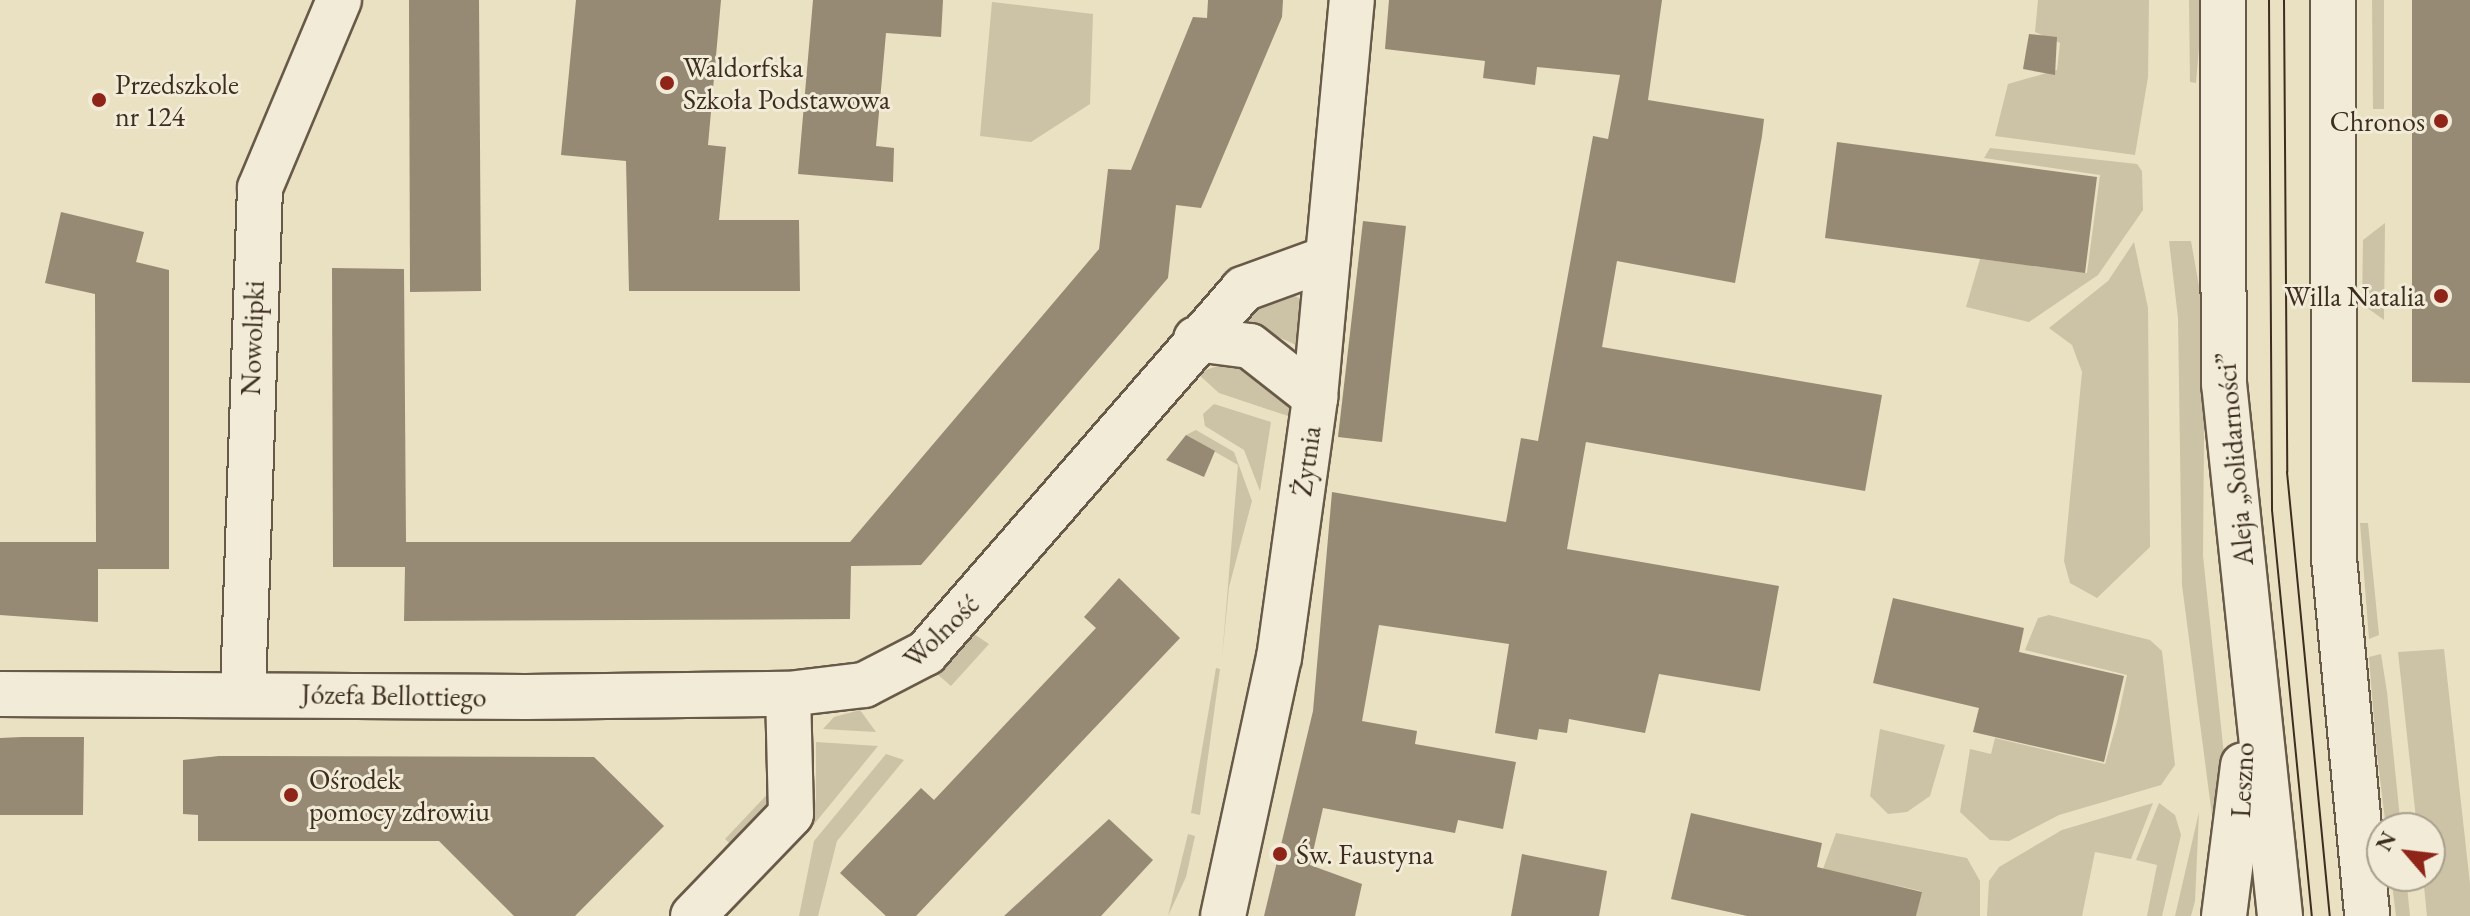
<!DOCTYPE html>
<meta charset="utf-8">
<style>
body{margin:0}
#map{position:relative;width:2470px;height:916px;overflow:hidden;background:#eae0c2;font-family:"EB Garamond",serif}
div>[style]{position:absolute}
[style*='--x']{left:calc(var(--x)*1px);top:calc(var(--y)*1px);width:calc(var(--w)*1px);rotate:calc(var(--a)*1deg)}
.green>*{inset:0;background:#ccc2a6}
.building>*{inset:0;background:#968a74}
.roads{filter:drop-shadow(2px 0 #685a48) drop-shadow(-2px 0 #685a48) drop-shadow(0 2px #685a48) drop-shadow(0 -2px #685a48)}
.minor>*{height:44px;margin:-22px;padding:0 22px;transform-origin:22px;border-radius:22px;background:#f1ebd7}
.secondary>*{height:44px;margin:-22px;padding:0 22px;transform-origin:22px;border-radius:22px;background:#f1ebd7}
.tram>*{height:2px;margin:-1px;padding:0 1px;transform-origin:1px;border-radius:1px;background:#3c2d1f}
.dots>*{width:22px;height:22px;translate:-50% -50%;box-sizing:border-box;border:4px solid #f1ebd7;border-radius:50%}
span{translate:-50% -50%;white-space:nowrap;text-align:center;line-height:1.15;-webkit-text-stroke:6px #f1ebd7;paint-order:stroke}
.poi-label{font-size:28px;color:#3c2d1f}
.left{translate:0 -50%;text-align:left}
.right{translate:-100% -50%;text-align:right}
.street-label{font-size:28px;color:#3c2d1f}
.north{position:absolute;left:2366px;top:812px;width:80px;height:80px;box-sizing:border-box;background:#f1ebd7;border:2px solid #a99f8d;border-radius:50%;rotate:298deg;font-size:22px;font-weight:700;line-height:32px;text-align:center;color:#3c2d1f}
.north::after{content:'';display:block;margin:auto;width:28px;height:36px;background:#8f2418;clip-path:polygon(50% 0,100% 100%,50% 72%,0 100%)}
</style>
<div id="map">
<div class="green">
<i style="clip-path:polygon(2038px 0,2149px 0,2148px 77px,2135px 155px,1995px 136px,2008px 84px,2057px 70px,2060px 43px,2035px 32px)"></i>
<i style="clip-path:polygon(2189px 0,2203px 0,2196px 83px,2190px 82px)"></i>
<i style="clip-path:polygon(2372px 0,2384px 0,2384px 109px,2373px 109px)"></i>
<i style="clip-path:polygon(992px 2px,1093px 14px,1090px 104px,1031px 142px,980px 136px)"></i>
<i style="clip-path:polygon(1990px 148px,2137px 164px,2142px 171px,2143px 210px,2098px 275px,2029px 322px,1966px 307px,1980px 259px,2087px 273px,2100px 175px,1984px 158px)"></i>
<i style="clip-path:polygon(2385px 223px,2384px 320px,2362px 304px,2363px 240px)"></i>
<i style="clip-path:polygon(2169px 241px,2191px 241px,2205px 320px,2203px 556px,2227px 783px,2214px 831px,2182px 585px,2178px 318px)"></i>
<i style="clip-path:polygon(2134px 242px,2148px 308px,2150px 547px,2097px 598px,2070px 583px,2064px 561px,2082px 372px,2072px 345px,2049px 328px,2108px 281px)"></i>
<i style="clip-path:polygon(1289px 293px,1303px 300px,1298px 346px,1248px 323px,1260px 305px)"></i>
<i style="clip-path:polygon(1238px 359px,1292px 404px,1294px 418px,1219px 393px,1197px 373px)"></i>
<i style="clip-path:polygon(1214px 404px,1271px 422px,1260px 491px,1244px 450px,1205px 426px,1203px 414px)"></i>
<i style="clip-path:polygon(1196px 430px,1234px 452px,1252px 501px,1229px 587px,1222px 658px,1238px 465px,1186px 435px)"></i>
<i style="clip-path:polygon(2360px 523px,2368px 523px,2379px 635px,2369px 639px)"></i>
<i style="clip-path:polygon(2049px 615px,2150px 640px,2162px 651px,2175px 765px,2161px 785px,2059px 815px,2009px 841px,1990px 840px,1960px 812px,1970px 749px,1991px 754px,1995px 738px,2105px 764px,2117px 722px,2127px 675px,2025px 650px,2038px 618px)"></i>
<i style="clip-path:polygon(974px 634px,989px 644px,951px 686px,936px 673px)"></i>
<i style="clip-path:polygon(2444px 649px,2470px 884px,2470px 916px,2427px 916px,2423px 876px,2430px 876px,2430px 828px,2417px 828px,2398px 652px)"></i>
<i style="clip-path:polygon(2381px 654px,2387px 692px,2401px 828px,2386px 828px,2376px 746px,2369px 657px)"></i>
<i style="clip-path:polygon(1216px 668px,1220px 669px,1200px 815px,1191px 813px)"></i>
<i style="clip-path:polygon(860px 710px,876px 732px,823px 729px,834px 717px)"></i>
<i style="clip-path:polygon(1880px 729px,1945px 745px,1930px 796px,1907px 812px,1888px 814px,1870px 796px)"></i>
<i style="clip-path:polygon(816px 742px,878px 746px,811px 828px,816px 798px)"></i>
<i style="clip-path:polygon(886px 754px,904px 760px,837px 841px,818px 916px,799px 916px,814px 841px)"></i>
<i style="clip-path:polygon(776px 785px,779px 795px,736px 849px,725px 839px)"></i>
<i style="clip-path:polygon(2153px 803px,2131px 859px,2095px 852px,2082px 916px,1987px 916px,1989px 881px,1999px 867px,2062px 830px)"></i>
<i style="clip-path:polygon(2159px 803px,2175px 815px,2181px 835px,2162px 916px,2147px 916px,2157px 865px,2136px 860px)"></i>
<i style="clip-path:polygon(2199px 812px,2195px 901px,2191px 916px,2175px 916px)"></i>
<i style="clip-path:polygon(1836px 833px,1967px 858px,1980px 881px,1980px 916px,1916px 916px,1921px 891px,1823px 869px)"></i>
<i style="clip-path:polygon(1188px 834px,1195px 836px,1186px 877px,1168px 916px)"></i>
<i style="clip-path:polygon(2391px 876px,2406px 876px,2410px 916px,2396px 916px)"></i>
</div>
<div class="building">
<i style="clip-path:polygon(409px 0,479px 0,481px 291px,410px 292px)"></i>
<i style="clip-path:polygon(576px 0,721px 0,708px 145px,726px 147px,719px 220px,799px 220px,800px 291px,629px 291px,626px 161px,561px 155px)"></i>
<i style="clip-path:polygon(813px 0,943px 0,941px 37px,886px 33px,876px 146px,894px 148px,893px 182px,798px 174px)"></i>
<i style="clip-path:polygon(1208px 0,1283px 0,1282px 17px,1201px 208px,1176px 205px,1168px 278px,921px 565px,851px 566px,850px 619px,404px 621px,405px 567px,333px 567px,332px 268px,404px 269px,406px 542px,850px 542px,1099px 249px,1108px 169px,1131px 170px,1193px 17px,1207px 18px)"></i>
<i style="clip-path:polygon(1389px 0,1662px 0,1648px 100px,1764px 119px,1762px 136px,1735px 283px,1617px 261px,1602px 347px,1882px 395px,1865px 491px,1586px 442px,1567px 549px,1779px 586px,1760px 691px,1659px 674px,1645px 733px,1569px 719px,1567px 733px,1539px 729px,1537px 740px,1495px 733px,1509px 644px,1379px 625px,1362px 721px,1417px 731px,1415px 744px,1516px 762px,1503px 829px,1458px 820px,1455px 833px,1323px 808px,1310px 865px,1362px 884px,1355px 916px,1264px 916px,1313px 711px,1332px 492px,1506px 522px,1521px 438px,1538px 441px,1593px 136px,1608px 139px,1620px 75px,1537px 67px,1535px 85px,1483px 78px,1485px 61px,1385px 49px)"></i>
<i style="clip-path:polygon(2412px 0,2470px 0,2470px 383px,2412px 382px)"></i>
<i style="clip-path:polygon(2029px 34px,2057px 37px,2055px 75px,2023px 69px)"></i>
<i style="clip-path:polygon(1837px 142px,2097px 177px,2085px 273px,1825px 238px)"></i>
<i style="clip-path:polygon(61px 212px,144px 232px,136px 262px,169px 270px,169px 569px,98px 569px,98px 622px,0 615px,0 542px,96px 542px,95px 294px,45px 283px)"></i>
<i style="clip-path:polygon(1363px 221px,1406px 226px,1382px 442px,1338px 437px)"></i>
<i style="clip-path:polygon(1186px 435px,1215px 451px,1204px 477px,1166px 460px)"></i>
<i style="clip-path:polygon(1119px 578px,1180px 638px,916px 916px,886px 916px,840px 873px,921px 788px,934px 800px,1096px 628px,1084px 617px)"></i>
<i style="clip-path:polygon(1893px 598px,2024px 628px,2019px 652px,2124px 676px,2104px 762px,1973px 732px,1979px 708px,1873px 683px)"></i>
<i style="clip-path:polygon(22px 737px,84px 737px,83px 815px,0 815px,0 738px)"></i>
<i style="clip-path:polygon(219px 756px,594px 757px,664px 826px,575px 916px,514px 916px,439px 841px,198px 841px,198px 815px,183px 814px,183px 760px)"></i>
<i style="clip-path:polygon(1691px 813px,1822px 843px,1817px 867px,1922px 892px,1916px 916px,1747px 916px,1671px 899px)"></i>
<i style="clip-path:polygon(1109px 819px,1153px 860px,1101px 916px,1004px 916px)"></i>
<i style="clip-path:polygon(1522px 854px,1607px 871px,1599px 916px,1511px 916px)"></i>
</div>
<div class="roads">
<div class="minor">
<i style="--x:1196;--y:339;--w:54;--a:7.4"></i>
<i style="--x:1250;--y:346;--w:83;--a:38.1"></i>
<i style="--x:243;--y:692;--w:504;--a:-88.07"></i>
<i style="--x:260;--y:188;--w:204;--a:-67.2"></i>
<i style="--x:0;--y:694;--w:526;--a:0.33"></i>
<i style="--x:526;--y:697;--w:262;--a:-0.7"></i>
<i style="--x:788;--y:694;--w:77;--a:-6.8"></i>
<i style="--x:864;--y:685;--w:70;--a:-27.3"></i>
<i style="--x:926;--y:653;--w:483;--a:-48.9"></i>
<i style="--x:1243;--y:289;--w:90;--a:-20"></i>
<i style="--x:693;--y:916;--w:141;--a:-46.1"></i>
<i style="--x:791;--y:814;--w:120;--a:-91.4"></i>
<i style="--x:1223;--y:916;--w:264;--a:-77.8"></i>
<i style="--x:1279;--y:658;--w:263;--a:-82.1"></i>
<i style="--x:1315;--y:397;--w:399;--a:-84.7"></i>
</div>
<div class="secondary">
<i style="--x:2223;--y:0;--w:383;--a:89.9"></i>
<i style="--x:2224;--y:383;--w:536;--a:84"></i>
<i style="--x:2333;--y:0;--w:558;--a:89.9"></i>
<i style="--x:2334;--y:558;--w:360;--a:84.7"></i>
<i style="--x:2224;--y:916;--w:152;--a:-82.8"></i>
</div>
</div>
<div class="tram">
<i style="--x:2269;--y:0;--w:510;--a:89.66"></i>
<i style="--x:2272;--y:510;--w:408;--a:84.4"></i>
<i style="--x:2284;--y:0;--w:472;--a:89.6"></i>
<i style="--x:2287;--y:472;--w:446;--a:84.5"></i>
</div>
<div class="dots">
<i style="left:667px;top:83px;background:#8f2418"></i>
<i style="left:99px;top:100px;background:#8f2418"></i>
<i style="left:2441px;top:121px;background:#8f2418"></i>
<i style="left:2441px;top:296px;background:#8f2418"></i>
<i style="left:291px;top:795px;background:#8f2418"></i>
<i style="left:1280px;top:854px;background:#8f2418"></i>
</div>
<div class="poi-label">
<span class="left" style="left:683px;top:83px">Waldorfska<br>Szkoła Podstawowa</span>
<span class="left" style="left:115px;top:100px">Przedszkole<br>nr 124</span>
<span class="right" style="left:2425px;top:121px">Chronos</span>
<span class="right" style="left:2425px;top:296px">Willa Natalia</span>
<span class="left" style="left:309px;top:795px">Ośrodek<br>pomocy zdrowiu</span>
<span class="left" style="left:1296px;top:854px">Św. Faustyna</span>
</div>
<div class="street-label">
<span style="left:252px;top:338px;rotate:-88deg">Nowolipki</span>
<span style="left:2234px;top:459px;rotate:-95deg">Aleja „Solidarności”</span>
<span style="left:1306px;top:461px;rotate:-82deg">Żytnia</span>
<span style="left:941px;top:631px;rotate:-44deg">Wolność</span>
<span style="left:394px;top:695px;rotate:1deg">Józefa Bellottiego</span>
<span style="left:2242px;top:780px;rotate:-87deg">Leszno</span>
</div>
<div class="north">N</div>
</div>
